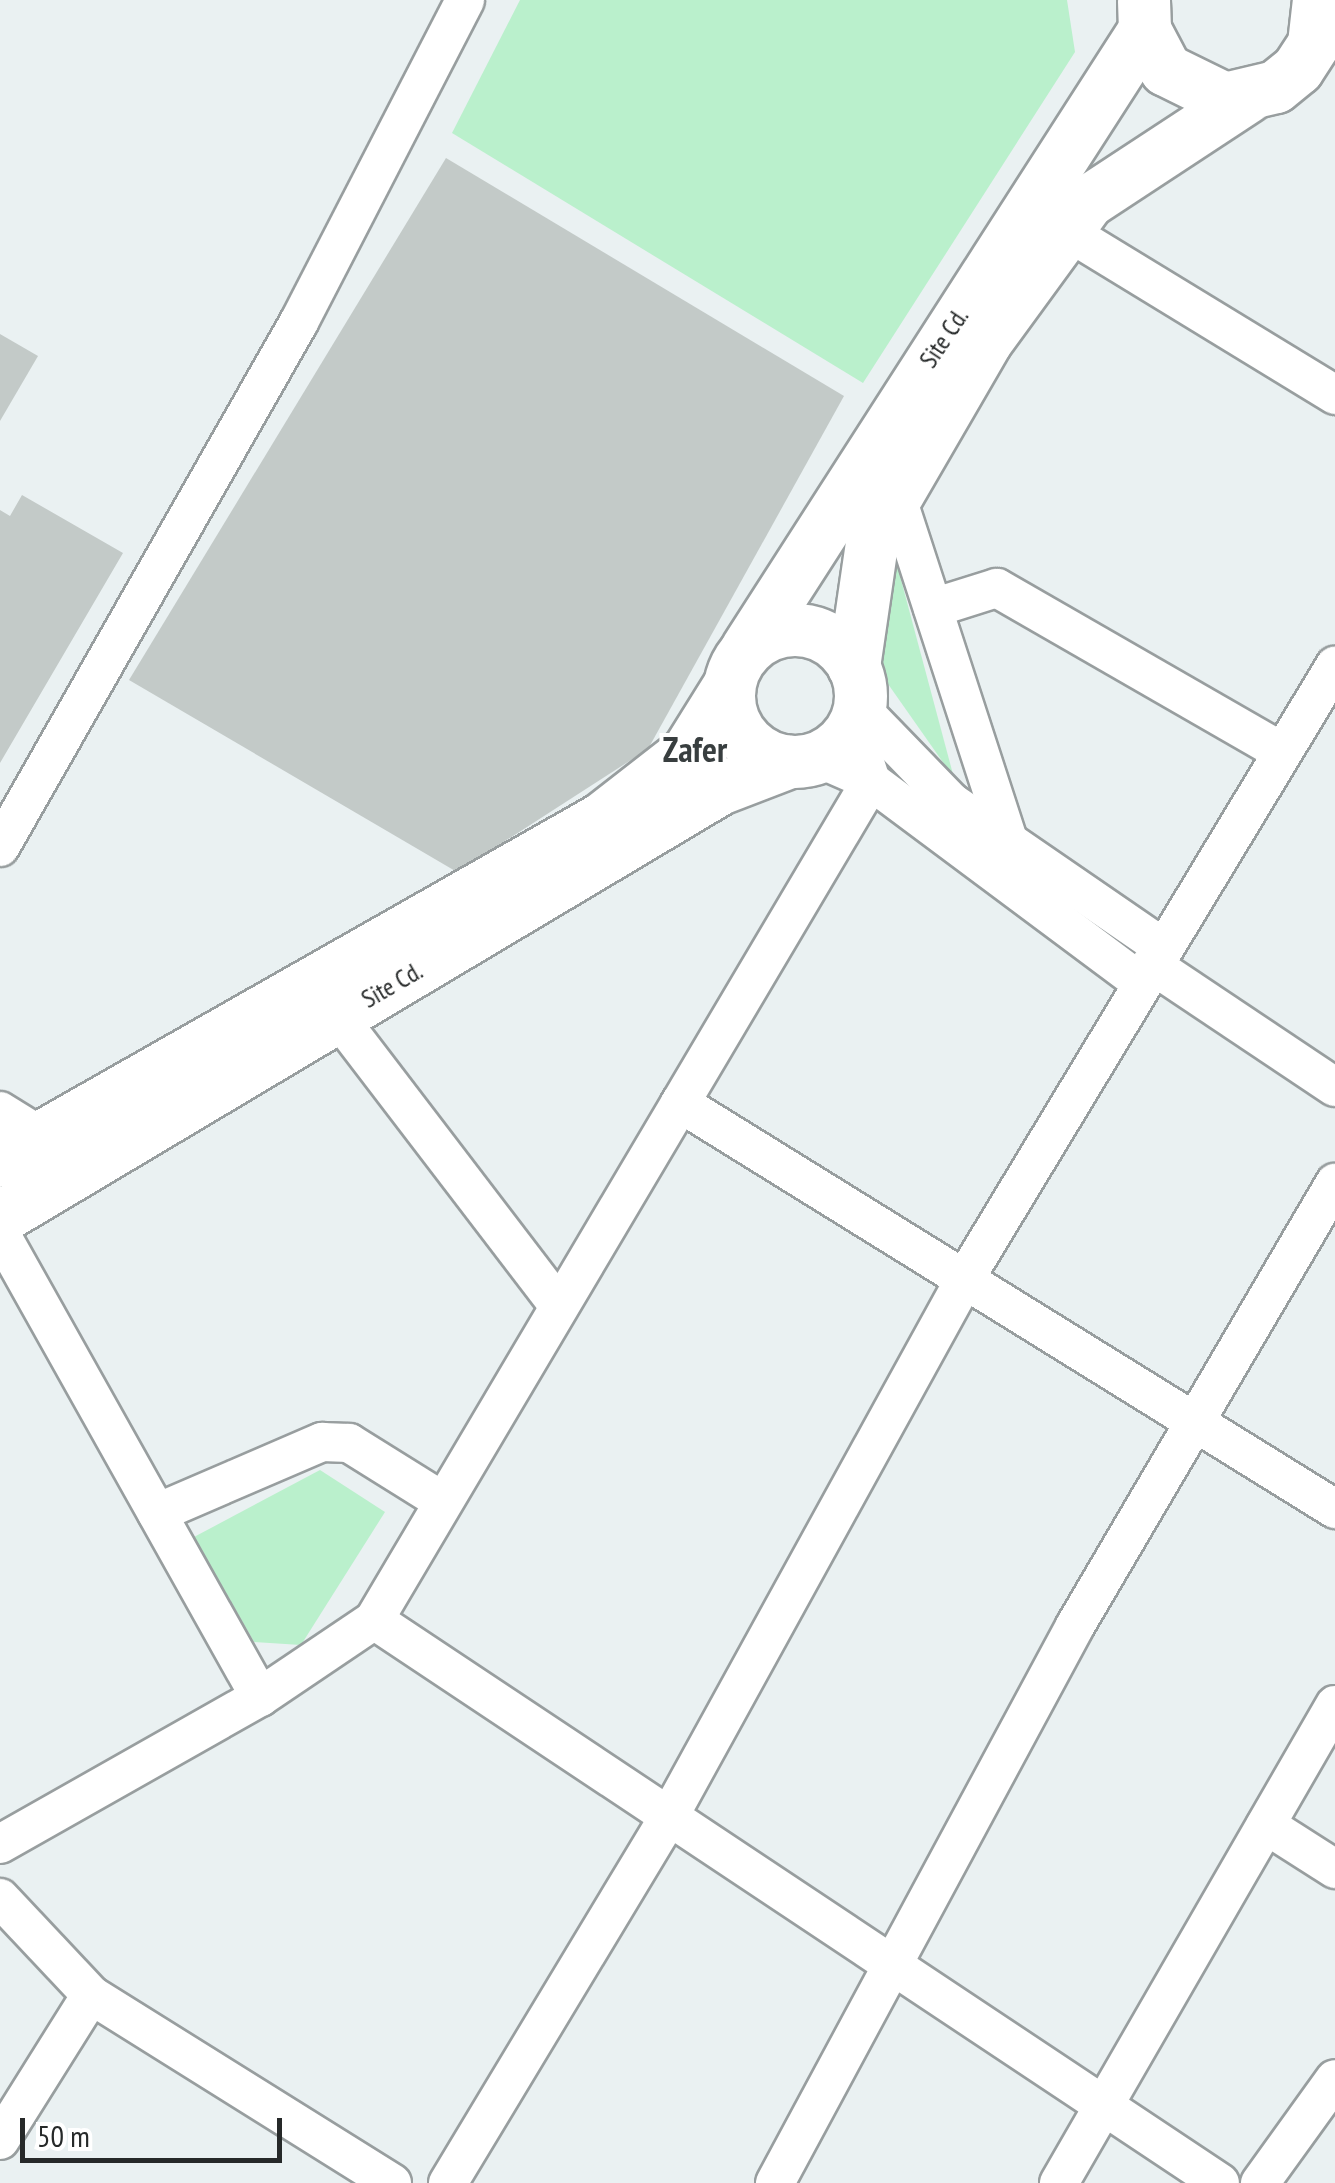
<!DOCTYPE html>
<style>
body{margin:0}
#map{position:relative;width:1335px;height:2183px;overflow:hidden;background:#eaf1f2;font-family:"PT Sans Narrow",sans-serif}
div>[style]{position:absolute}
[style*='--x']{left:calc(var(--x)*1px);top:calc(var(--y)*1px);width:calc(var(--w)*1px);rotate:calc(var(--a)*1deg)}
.green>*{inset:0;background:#baf0cc}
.building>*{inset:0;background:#c3cac8}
.roads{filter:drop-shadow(2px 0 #989e9f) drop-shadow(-2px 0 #989e9f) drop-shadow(0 2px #989e9f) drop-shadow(0 -2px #989e9f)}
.minor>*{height:38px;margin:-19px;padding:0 19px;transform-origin:19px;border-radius:19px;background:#fff}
.secondary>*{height:52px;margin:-26px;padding:0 26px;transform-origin:26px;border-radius:26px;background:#fff}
.secondary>.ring{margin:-26px;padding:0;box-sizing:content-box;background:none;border:52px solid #fff;border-radius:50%}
span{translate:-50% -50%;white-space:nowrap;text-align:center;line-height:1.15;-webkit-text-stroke:8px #fff;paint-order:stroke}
.street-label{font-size:25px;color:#262929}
.district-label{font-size:35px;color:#383e3f;font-weight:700}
.scale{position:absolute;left:20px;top:2118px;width:262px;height:45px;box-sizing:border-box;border:5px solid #262929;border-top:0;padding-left:12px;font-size:30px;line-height:35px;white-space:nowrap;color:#262929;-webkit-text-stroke:8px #fff;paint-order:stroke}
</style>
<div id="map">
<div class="green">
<i style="clip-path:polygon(520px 0,1067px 0,1075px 52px,863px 383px,452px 133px)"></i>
<i style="clip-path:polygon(892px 546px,954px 778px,881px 674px)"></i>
<i style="clip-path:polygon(320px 1470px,385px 1512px,301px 1645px,254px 1642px,194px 1537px)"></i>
</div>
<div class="building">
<i style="clip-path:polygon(446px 158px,844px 396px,648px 749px,457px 872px,129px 680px)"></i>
<i style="clip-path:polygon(0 334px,38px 356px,0 421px)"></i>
<i style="clip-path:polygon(22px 495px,123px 553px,0 763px,0 510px,10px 516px)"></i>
</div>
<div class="roads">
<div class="minor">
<i style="--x:1047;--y:219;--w:338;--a:31.4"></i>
<i style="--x:894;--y:489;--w:374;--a:72"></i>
<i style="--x:933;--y:608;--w:67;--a:-17.4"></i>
<i style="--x:997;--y:588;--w:329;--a:29.9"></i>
<i style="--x:860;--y:708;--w:131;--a:45.9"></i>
<i style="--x:951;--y:802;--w:256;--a:34.5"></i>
<i style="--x:816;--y:757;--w:60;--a:23.6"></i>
<i style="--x:871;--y:781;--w:337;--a:36.7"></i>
<i style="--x:0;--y:847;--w:604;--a:-60.34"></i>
<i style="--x:299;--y:322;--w:362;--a:-62.7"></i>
<i style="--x:1151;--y:964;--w:221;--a:33.8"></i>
<i style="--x:338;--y:1017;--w:362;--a:52.6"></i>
<i style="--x:680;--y:1103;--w:771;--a:31.79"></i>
<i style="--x:0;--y:1111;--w:49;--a:31.8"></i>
<i style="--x:0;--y:1233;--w:532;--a:60.74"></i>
<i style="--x:157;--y:1513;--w:180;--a:-23.3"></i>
<i style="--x:322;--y:1442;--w:27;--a:2"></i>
<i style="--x:349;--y:1443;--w:106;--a:31.9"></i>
<i style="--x:374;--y:1620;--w:1016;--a:33.64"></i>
<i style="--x:1266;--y:1825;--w:82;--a:32.5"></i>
<i style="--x:0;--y:1844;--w:299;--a:-29.5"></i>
<i style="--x:260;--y:1697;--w:138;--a:-34"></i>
<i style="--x:374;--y:1620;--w:975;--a:-59.36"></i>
<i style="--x:871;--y:781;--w:58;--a:-108.1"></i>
<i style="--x:0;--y:1898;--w:133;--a:46.8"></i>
<i style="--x:91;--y:1995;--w:355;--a:32"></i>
<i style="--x:0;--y:2140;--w:171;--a:-57.9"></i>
<i style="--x:448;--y:2183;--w:434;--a:-58.9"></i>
<i style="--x:672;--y:1811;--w:612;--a:-61.17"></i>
<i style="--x:967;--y:1275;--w:712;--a:-58.86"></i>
<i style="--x:775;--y:2183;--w:633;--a:-61.69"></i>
<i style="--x:1075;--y:1626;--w:514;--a:-59.59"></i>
<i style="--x:1059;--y:2183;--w:552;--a:-60"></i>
<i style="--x:1260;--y:2183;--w:128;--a:-54.2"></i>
</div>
<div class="secondary">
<i style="--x:1144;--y:1;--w:29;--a:88"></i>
<i style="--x:1145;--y:30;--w:45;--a:62.3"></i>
<i style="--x:1166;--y:70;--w:66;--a:26.2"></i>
<i style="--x:1225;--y:99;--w:52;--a:-13.2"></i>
<i style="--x:1276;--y:87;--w:28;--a:-39"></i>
<i style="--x:1298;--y:69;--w:30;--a:-57"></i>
<i style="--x:1314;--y:44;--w:44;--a:-83.5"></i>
<i class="ring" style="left:729px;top:630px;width:80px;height:80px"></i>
<i style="--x:747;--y:649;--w:736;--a:-57.26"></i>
<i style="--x:854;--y:667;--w:131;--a:-81.7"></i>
<i style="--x:873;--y:537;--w:225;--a:-59.9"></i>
<i style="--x:986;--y:342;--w:173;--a:-53.9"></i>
<i style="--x:1088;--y:202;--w:191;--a:-33.3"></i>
<i style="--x:0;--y:1161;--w:692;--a:-29.6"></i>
<i style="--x:602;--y:819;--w:109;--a:-37.9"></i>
<i style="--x:688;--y:752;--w:75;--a:-58"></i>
<i style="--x:0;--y:1218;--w:838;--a:-30.79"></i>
<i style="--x:720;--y:789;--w:75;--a:-21.1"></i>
</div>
</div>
<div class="street-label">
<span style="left:944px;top:338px;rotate:-56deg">Site Cd.</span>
<span style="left:392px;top:985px;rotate:-30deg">Site Cd.</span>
</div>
<div class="district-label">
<span style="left:695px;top:749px">Zafer</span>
</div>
<div class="scale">50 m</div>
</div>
